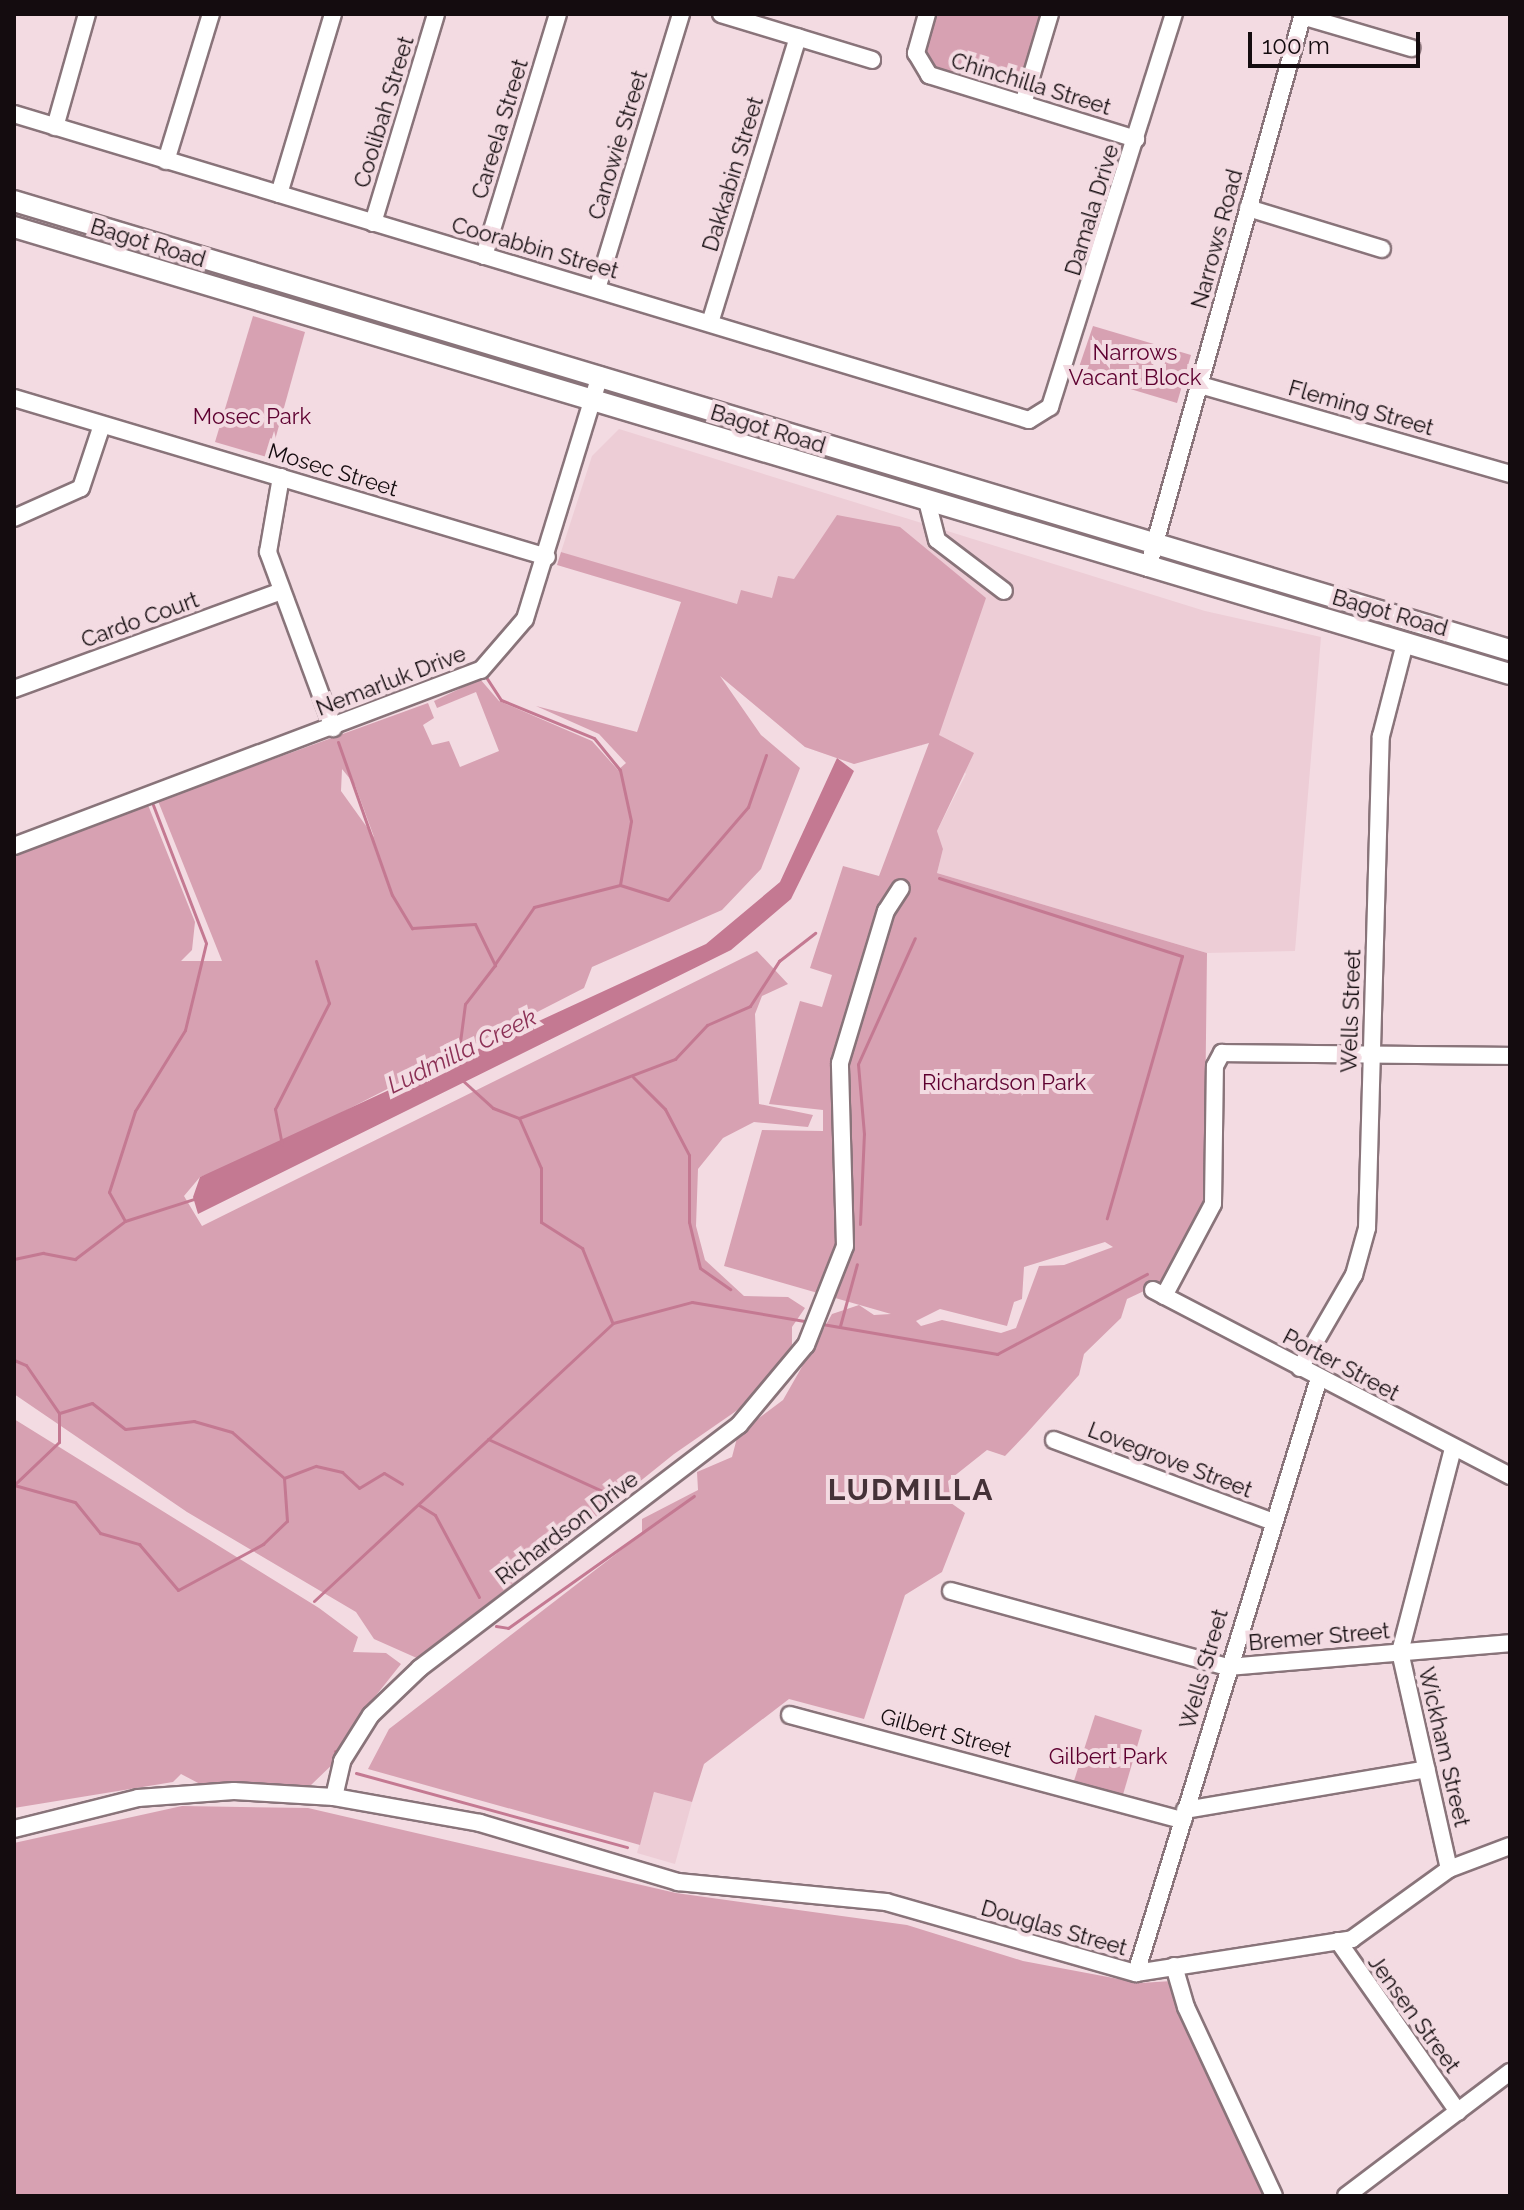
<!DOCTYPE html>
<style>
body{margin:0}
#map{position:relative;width:1524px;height:2210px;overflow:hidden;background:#f3dbe2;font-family:Raleway,sans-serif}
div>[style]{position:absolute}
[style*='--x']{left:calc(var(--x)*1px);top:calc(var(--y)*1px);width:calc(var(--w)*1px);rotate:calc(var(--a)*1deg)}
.built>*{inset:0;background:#edcdd6}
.green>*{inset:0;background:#d7a1b2}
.water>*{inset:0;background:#c47992}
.stream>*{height:3px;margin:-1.5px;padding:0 1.5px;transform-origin:1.5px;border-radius:1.5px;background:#c47992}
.roads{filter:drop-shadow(2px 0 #89747a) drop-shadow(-2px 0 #89747a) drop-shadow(0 2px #89747a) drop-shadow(0 -2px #89747a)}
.minor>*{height:16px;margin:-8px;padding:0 8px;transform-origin:8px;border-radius:8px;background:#fff}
.major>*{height:20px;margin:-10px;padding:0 10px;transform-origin:10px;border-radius:10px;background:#fff}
span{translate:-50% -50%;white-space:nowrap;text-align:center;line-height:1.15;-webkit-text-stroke:8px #f3dbe2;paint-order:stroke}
.street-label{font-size:22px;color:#140c0f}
.park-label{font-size:22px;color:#5e0030}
.water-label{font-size:24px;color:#8c3156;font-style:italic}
.district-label{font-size:30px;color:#453238;font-weight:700;letter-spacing:2px}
.frame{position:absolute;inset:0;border:16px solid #140c0f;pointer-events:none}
.scale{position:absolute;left:1248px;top:32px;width:172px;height:36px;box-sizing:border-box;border:4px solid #140c0f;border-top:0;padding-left:10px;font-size:24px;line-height:28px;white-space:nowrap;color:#140c0f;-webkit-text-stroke:6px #f3dbe2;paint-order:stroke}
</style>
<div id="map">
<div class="built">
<i style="clip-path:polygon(619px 429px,1205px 611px,1321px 637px,1295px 951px,1207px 953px,937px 873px,943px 849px,937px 831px,966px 774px,940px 736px,854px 764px,805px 747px,717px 673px,735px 613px,561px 552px,592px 456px)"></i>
<i style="clip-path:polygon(654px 1792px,692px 1802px,675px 1864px,637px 1853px)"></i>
</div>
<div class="green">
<i style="clip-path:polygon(933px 14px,1044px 14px,1018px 88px,1007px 92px,934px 69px,924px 43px)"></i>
<i style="clip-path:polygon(253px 316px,305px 332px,270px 458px,215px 442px)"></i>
<i style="clip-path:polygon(1093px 326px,1191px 355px,1177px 403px,1077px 373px)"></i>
<i style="clip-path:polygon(evenodd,837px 515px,900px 527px,986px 598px,939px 735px,974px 753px,937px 831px,943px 849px,937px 873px,1207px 953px,1204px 1204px,1163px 1282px,1127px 1299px,1121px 1318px,1084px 1354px,1079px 1375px,1026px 1434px,1005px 1456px,987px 1450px,948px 1481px,951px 1503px,965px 1513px,942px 1572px,905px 1595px,864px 1719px,789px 1699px,704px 1764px,692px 1802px,654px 1792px,640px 1845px,368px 1769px,389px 1729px,642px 1534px,642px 1519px,698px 1490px,697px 1472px,732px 1457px,738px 1434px,783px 1400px,832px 1314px,859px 1305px,874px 1315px,891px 1314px,724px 1266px,762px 1130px,823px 1131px,823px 1110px,769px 1104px,800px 1001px,822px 1007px,832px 975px,810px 968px,843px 866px,879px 876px,929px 743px,854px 764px,805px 747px,720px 676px,761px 735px,800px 768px,761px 869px,722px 910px,592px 967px,584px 988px,253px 1158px,200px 1177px,184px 1196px,202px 1226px,757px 951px,788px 984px,762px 996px,755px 1014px,759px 1104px,813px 1115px,808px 1127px,754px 1122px,723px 1138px,698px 1169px,696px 1226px,705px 1260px,744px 1296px,788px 1297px,805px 1308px,792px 1327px,792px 1345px,765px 1391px,674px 1454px,419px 1659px,374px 1639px,356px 1612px,187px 1512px,14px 1394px,14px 853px,148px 805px,195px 922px,192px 950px,181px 961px,222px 961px,158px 801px,428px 703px,434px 718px,423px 725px,432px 745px,449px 741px,460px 767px,499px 751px,476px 692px,437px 708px,434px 701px,480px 679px,499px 701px,592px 741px,618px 770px,626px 763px,599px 734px,536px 706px,637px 732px,681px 602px,557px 565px,561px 552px,737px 604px,741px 590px,772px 598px,778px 576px,794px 579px,837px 515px,342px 769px,355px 785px,374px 837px,341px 791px,342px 769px,837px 515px,1105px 1242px,1113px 1247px,1064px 1265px,1039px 1266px,1016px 1328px,1001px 1333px,942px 1320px,921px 1326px,916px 1321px,940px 1309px,1007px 1326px,1014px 1302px,1022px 1299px,1024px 1267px,1105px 1242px)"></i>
<i style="clip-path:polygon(14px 1419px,319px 1608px,358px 1637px,353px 1652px,386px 1653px,401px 1664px,358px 1718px,338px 1759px,311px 1785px,202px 1785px,181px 1774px,173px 1782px,14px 1808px)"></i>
<i style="clip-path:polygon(1095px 1715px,1142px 1730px,1122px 1798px,1073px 1784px)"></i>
<i style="clip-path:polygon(182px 1806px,308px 1808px,676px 1893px,907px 1925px,1023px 1961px,1140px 1983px,1172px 1981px,1267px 2196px,14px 2196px,14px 1843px)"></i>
</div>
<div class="water">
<i style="clip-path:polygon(837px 758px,854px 771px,791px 899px,731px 950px,198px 1214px,193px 1197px,200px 1177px,706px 944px,780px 882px)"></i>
</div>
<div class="stream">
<i style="--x:486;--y:677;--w:27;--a:57"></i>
<i style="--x:501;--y:700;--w:100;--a:22.2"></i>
<i style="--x:594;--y:738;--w:41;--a:50.9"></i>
<i style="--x:620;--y:770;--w:52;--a:77.8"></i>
<i style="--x:631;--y:821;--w:65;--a:99.8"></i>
<i style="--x:620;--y:885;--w:89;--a:165.7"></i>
<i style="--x:534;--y:907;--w:69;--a:124.4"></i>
<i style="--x:338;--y:742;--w:162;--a:70.6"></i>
<i style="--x:392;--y:895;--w:39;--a:59"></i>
<i style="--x:412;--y:928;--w:63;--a:-3.6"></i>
<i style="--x:475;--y:924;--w:46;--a:64"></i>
<i style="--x:495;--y:965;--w:49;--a:127.6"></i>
<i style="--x:465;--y:1004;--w:62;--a:97.5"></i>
<i style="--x:939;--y:878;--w:255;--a:17.8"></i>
<i style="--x:1182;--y:956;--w:273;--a:106"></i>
<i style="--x:620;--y:885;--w:50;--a:17.4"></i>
<i style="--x:668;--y:900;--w:123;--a:-49.3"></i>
<i style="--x:748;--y:807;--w:55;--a:-70.9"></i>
<i style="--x:633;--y:1077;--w:45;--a:45"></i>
<i style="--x:665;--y:1109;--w:52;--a:62.4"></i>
<i style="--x:689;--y:1155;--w:67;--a:90"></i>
<i style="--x:689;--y:1222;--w:47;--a:76.6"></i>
<i style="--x:700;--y:1268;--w:37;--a:35"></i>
<i style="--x:461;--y:1079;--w:43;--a:42.2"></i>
<i style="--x:493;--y:1108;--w:28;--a:21"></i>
<i style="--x:519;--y:1118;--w:55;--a:66.3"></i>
<i style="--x:541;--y:1168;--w:54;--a:90"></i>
<i style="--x:541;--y:1222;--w:49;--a:32.4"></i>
<i style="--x:582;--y:1248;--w:80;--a:67.9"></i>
<i style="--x:519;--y:1118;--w:167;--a:-20.7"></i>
<i style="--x:675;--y:1059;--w:47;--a:-46.7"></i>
<i style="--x:707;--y:1025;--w:47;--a:-23.8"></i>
<i style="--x:750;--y:1006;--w:54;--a:-57.2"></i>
<i style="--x:779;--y:961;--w:46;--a:-37.9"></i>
<i style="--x:282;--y:1145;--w:37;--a:-101"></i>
<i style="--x:275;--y:1109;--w:119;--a:-63"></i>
<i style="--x:329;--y:1003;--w:44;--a:-107.2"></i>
<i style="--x:125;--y:1221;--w:33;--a:-119"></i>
<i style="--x:109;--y:1192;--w:85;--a:-72.2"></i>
<i style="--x:135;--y:1111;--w:95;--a:-58.3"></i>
<i style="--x:185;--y:1030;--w:89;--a:-76.4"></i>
<i style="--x:206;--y:943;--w:148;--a:-111"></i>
<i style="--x:860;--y:1224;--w:90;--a:-87.5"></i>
<i style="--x:864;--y:1134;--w:70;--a:-94.9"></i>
<i style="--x:858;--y:1064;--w:138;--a:-65.7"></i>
<i style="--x:14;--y:1259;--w:30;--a:-12"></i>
<i style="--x:43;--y:1253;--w:33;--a:11"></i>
<i style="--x:75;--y:1259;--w:63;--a:-37.2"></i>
<i style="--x:125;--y:1221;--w:76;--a:-17.7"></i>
<i style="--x:822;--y:1324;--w:178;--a:9.7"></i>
<i style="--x:997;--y:1354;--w:170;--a:-28.1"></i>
<i style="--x:840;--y:1326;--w:64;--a:-74.7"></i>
<i style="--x:14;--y:1360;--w:13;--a:23"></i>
<i style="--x:26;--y:1365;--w:58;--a:55.5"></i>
<i style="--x:59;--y:1413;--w:29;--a:90"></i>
<i style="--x:59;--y:1442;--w:61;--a:136.3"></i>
<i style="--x:488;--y:1439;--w:147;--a:24.5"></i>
<i style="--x:284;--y:1478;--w:34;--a:-21"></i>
<i style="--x:316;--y:1466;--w:27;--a:13"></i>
<i style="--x:342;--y:1472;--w:23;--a:43"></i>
<i style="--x:359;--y:1488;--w:29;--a:-31"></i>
<i style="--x:384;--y:1473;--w:21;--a:31"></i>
<i style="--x:14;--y:1485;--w:63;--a:15.6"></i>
<i style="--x:75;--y:1502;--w:40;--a:51"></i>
<i style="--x:100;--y:1533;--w:41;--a:15.8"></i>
<i style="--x:139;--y:1544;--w:60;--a:49.7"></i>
<i style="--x:178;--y:1590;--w:97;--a:-28.4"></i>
<i style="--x:263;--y:1544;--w:33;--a:-44"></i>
<i style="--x:287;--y:1521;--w:43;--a:-94"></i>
<i style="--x:284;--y:1478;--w:69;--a:-138.5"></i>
<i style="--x:232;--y:1432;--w:40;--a:-164"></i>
<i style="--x:194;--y:1421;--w:69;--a:173.4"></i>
<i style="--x:125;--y:1429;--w:42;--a:-141.8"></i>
<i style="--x:92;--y:1403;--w:34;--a:163"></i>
<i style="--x:419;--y:1505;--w:19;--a:32"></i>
<i style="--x:435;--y:1515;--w:93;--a:61.8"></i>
<i style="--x:314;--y:1601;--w:408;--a:-42.9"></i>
<i style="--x:613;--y:1323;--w:82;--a:-14.9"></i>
<i style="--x:692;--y:1302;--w:120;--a:9.6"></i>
<i style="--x:496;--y:1626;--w:12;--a:9"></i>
<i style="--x:508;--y:1628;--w:228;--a:-35.4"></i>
<i style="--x:335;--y:1751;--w:1;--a:45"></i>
<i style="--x:356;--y:1773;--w:281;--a:15.3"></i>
</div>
<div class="roads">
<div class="minor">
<i style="--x:721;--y:14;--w:158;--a:16.9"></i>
<i style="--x:927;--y:14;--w:41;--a:105.8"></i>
<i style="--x:916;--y:53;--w:26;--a:59"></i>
<i style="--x:929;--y:75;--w:217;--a:17.2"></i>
<i style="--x:1302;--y:16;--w:114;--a:16.4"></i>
<i style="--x:1023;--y:104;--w:94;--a:-73.3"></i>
<i style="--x:14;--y:114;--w:1060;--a:16.78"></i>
<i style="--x:1029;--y:420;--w:25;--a:-32"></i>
<i style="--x:1050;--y:407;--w:412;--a:-72.5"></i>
<i style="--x:55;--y:127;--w:117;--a:-74.2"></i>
<i style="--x:166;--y:161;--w:154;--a:-73"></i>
<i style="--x:279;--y:194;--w:188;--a:-73.3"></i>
<i style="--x:1248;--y:208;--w:140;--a:17"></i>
<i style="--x:373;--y:223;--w:218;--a:-73.2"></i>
<i style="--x:484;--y:256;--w:253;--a:-73"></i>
<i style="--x:597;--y:289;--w:288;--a:-73"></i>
<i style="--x:710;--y:323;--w:299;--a:-72.9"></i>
<i style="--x:1200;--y:385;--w:323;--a:16"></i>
<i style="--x:14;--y:398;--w:556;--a:16.61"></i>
<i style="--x:281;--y:477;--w:76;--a:99.8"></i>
<i style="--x:268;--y:552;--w:188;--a:69.7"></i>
<i style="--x:927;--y:501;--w:40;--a:75.6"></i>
<i style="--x:937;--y:540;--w:84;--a:37.3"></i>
<i style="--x:14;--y:518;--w:73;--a:-24.1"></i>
<i style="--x:81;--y:488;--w:66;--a:-71.6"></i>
<i style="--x:1148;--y:568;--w:575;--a:-74.37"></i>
<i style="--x:14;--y:689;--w:285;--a:-20.1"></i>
<i style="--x:14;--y:846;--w:499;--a:-20.7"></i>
<i style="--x:481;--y:670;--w:67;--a:-49.2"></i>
<i style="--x:525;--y:619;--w:255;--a:-72.9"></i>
<i style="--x:1153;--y:1290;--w:403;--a:27.5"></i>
<i style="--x:1164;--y:1296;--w:104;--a:-62"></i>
<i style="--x:1213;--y:1204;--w:138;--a:-89.2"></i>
<i style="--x:1215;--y:1066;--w:15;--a:-62"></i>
<i style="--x:1222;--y:1053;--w:288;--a:0.6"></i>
<i style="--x:1300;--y:1368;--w:108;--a:-59.9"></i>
<i style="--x:1354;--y:1275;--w:49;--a:-74.5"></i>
<i style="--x:1367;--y:1228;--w:492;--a:-88.4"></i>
<i style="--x:1381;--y:736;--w:96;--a:-75.5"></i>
<i style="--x:1054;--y:1440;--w:232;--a:20.5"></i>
<i style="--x:951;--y:1591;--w:286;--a:15.4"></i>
<i style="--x:1227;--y:1667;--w:284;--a:-4.8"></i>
<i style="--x:790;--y:1715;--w:407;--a:15"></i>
<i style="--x:334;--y:1797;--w:37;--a:-77"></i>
<i style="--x:342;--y:1761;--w:54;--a:-57.8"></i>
<i style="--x:371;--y:1715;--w:68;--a:-43.8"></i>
<i style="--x:420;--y:1668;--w:401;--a:-37.3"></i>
<i style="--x:739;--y:1425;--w:104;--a:-50.1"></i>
<i style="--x:806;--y:1345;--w:106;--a:-68.5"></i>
<i style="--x:845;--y:1246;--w:183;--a:-91.6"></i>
<i style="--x:840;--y:1063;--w:159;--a:-73.2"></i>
<i style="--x:886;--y:911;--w:27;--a:-57"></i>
<i style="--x:1185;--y:1810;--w:245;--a:-9.6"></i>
<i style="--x:14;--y:1829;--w:128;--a:-14"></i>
<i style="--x:138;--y:1798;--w:96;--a:-4.2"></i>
<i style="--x:234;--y:1791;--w:100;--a:3.4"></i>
<i style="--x:334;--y:1797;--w:148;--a:10.1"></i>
<i style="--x:480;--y:1823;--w:207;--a:16.6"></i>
<i style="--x:678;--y:1882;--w:209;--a:5.5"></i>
<i style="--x:886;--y:1902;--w:260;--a:15.9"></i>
<i style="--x:1136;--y:1973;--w:219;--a:-8.9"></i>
<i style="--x:1352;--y:1939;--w:120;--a:-35.8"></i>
<i style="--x:1449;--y:1869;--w:65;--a:-20.7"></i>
<i style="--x:1449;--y:1869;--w:222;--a:-102.7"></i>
<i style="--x:1400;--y:1652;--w:210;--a:-75.4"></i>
<i style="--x:1338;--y:1941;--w:209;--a:54.9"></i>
<i style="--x:1174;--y:1966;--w:43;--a:73.7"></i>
<i style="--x:1186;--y:2007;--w:208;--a:65"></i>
<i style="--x:1136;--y:1973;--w:623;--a:-72.9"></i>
<i style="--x:1346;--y:2196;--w:206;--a:-37.1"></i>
</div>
<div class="major">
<i style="--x:14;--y:201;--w:1562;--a:16.71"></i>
<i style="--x:14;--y:227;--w:1561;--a:16.64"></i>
</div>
</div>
<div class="street-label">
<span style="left:1031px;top:84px;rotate:17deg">Chinchilla Street</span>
<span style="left:384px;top:112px;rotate:-73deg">Coolibah Street</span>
<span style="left:500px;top:129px;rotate:-73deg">Careela Street</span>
<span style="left:618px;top:145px;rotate:-73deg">Canowie Street</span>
<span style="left:733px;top:174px;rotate:-73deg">Dakkabin Street</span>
<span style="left:1092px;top:210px;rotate:-73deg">Damala Drive</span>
<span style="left:1217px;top:239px;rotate:-75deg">Narrows Road</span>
<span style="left:148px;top:243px;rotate:17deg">Bagot Road</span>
<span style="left:535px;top:248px;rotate:16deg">Coorabbin Street</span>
<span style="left:1361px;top:408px;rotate:16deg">Fleming Street</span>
<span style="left:768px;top:429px;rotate:17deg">Bagot Road</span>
<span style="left:333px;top:470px;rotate:17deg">Mosec Street</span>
<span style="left:1390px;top:613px;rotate:16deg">Bagot Road</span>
<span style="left:140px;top:620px;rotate:-20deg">Cardo Court</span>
<span style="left:391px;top:681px;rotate:-21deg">Nemarluk Drive</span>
<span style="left:1351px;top:1011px;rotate:-88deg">Wells Street</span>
<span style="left:1341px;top:1365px;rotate:28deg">Porter Street</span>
<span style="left:1170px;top:1460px;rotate:21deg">Lovegrove Street</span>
<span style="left:567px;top:1528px;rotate:-37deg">Richardson Drive</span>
<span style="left:1319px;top:1637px;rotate:-5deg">Bremer Street</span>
<span style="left:1204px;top:1669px;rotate:-74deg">Wells Street</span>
<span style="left:946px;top:1733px;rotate:15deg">Gilbert Street</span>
<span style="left:1444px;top:1747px;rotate:77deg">Wickham Street</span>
<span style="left:1054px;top:1928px;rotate:16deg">Douglas Street</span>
<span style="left:1414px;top:2014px;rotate:54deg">Jensen Street</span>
</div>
<div class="park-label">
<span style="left:1135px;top:365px">Narrows<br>Vacant Block</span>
<span style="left:252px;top:417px">Mosec Park</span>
<span style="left:1004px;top:1083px">Richardson Park</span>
<span style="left:1108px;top:1757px">Gilbert Park</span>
</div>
<div class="water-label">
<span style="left:462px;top:1051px;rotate:-26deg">Ludmilla Creek</span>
</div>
<div class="district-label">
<span style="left:911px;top:1490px">LUDMILLA</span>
</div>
<div class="frame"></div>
<div class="scale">100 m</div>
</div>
